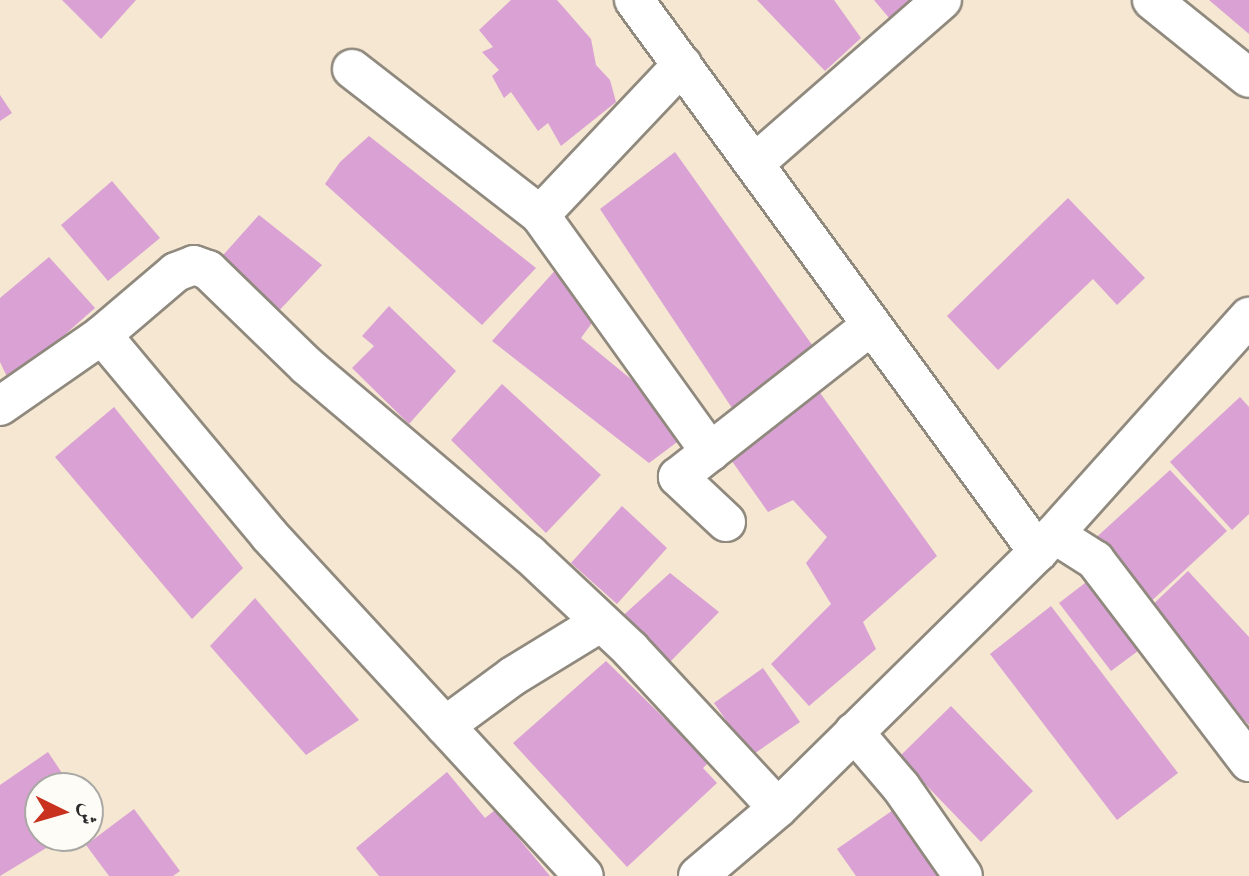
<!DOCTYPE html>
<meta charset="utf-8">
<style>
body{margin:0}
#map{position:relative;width:1249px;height:876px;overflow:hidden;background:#f5e7d1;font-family:"Sorts Mill Goudy",Amiri,serif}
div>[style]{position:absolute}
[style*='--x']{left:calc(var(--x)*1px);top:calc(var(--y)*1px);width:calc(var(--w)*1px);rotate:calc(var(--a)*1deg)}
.building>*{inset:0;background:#d9a1d4}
.roads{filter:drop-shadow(2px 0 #90897e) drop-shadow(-2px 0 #90897e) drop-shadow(0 2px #90897e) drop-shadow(0 -2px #90897e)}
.minor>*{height:38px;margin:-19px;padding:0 19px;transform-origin:19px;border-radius:19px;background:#fff}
span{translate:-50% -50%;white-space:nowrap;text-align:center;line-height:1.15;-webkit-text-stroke:6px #fdfcf7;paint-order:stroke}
.north{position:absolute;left:24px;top:772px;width:80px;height:80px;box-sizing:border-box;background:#fdfcf7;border:2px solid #a9a8a5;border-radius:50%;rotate:95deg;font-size:22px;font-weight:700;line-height:32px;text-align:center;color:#2b2b2b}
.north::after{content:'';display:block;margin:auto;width:28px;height:36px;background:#c8321e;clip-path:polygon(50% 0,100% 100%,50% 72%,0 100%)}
</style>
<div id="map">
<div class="building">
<i style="clip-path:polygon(62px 0,136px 0,101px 39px)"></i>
<i style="clip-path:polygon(511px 0,557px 0,591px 39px,596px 65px,610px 80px,616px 102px,561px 146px,548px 123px,538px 131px,511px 92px,504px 98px,492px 76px,499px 70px,482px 52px,493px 47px,479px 30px)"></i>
<i style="clip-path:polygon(757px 0,834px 0,861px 38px,825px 71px)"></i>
<i style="clip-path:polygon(874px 0,925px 0,895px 25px)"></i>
<i style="clip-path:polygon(1209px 0,1249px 0,1249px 34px)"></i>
<i style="clip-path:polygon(0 95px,12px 113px,0 121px)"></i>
<i style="clip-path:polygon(369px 136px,536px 268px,482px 325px,325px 184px,340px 162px)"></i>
<i style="clip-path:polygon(675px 152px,815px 349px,732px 408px,600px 209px)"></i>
<i style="clip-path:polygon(112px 181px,160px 238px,108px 281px,61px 225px)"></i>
<i style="clip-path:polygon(1068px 198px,1145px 278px,1117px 305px,1093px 279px,998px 370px,947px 316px)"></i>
<i style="clip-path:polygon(259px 215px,322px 265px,274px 316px,216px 263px)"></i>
<i style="clip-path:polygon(49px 257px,95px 308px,10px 383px,0 362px,0 298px)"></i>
<i style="clip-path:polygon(559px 266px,597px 316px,581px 338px,671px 412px,688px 434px,649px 463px,492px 341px)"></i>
<i style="clip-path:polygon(389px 306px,456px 371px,409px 424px,352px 368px,374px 346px,362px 336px)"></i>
<i style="clip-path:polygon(813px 383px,937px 556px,863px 622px,876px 649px,809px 706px,771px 664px,831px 604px,806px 563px,827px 537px,793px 500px,768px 512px,724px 450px)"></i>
<i style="clip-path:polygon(502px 384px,601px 475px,546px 533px,451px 440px)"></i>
<i style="clip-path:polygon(1240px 397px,1249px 407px,1249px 514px,1232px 530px,1170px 462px)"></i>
<i style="clip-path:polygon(114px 407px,243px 568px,192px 619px,55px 457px)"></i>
<i style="clip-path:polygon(1170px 470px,1227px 531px,1146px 606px,1089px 544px)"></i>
<i style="clip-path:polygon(622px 506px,667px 548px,617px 604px,571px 563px)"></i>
<i style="clip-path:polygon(1188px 571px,1249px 637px,1249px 725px,1145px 612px)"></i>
<i style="clip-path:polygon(670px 573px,719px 612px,667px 665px,617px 621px)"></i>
<i style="clip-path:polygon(1098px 573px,1150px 642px,1111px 671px,1059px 603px)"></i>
<i style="clip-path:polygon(255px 598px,359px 720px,306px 755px,210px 646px)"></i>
<i style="clip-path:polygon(1051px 606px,1178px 773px,1117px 820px,990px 654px)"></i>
<i style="clip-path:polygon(606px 661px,709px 762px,703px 768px,717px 783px,627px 867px,513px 743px)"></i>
<i style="clip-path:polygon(763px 668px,800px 722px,751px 756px,714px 703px)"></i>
<i style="clip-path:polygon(951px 706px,1033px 791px,981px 842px,899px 757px)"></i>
<i style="clip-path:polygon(48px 752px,72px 788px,40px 788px,40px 836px,66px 836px,0 876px,0 785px)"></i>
<i style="clip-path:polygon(447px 772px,485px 818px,495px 810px,550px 876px,379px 876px,356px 848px)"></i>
<i style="clip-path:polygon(896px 808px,943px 876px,856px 876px,837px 849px)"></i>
<i style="clip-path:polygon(134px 809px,180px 871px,173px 876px,109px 876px,86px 845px)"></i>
</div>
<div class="roads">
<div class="minor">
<i style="--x:634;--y:0;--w:684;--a:53.8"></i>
<i style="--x:1152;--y:0;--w:124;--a:38.8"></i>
<i style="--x:352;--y:69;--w:238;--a:37.8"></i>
<i style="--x:540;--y:215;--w:292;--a:54.3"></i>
<i style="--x:755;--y:163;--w:248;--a:-41.1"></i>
<i style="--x:540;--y:215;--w:207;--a:-46.6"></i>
<i style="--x:102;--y:335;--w:97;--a:-40.4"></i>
<i style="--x:176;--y:272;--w:19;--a:-21"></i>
<i style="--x:194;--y:265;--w:15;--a:20"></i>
<i style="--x:208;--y:270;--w:138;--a:44.1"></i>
<i style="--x:307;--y:366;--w:291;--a:40.3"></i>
<i style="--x:529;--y:554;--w:139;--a:43.2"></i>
<i style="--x:630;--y:649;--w:217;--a:47.1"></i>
<i style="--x:0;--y:406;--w:124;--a:-34.8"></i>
<i style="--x:102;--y:335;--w:261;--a:50.1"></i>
<i style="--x:269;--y:535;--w:464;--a:47.3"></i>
<i style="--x:726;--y:522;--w:66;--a:-136.8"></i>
<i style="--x:678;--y:477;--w:246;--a:-38.1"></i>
<i style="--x:1054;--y:534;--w:49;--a:32.4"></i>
<i style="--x:1095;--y:560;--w:254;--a:52.7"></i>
<i style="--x:445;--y:726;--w:84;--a:-36.3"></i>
<i style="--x:513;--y:676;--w:103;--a:-31.5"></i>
<i style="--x:854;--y:732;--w:72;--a:49.5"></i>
<i style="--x:901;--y:787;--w:108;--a:55.1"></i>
<i style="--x:698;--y:876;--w:105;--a:-40.4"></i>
<i style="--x:778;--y:808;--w:365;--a:-44.6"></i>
<i style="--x:1038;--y:552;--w:316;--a:-48.1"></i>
</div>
</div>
<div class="north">ش</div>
</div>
